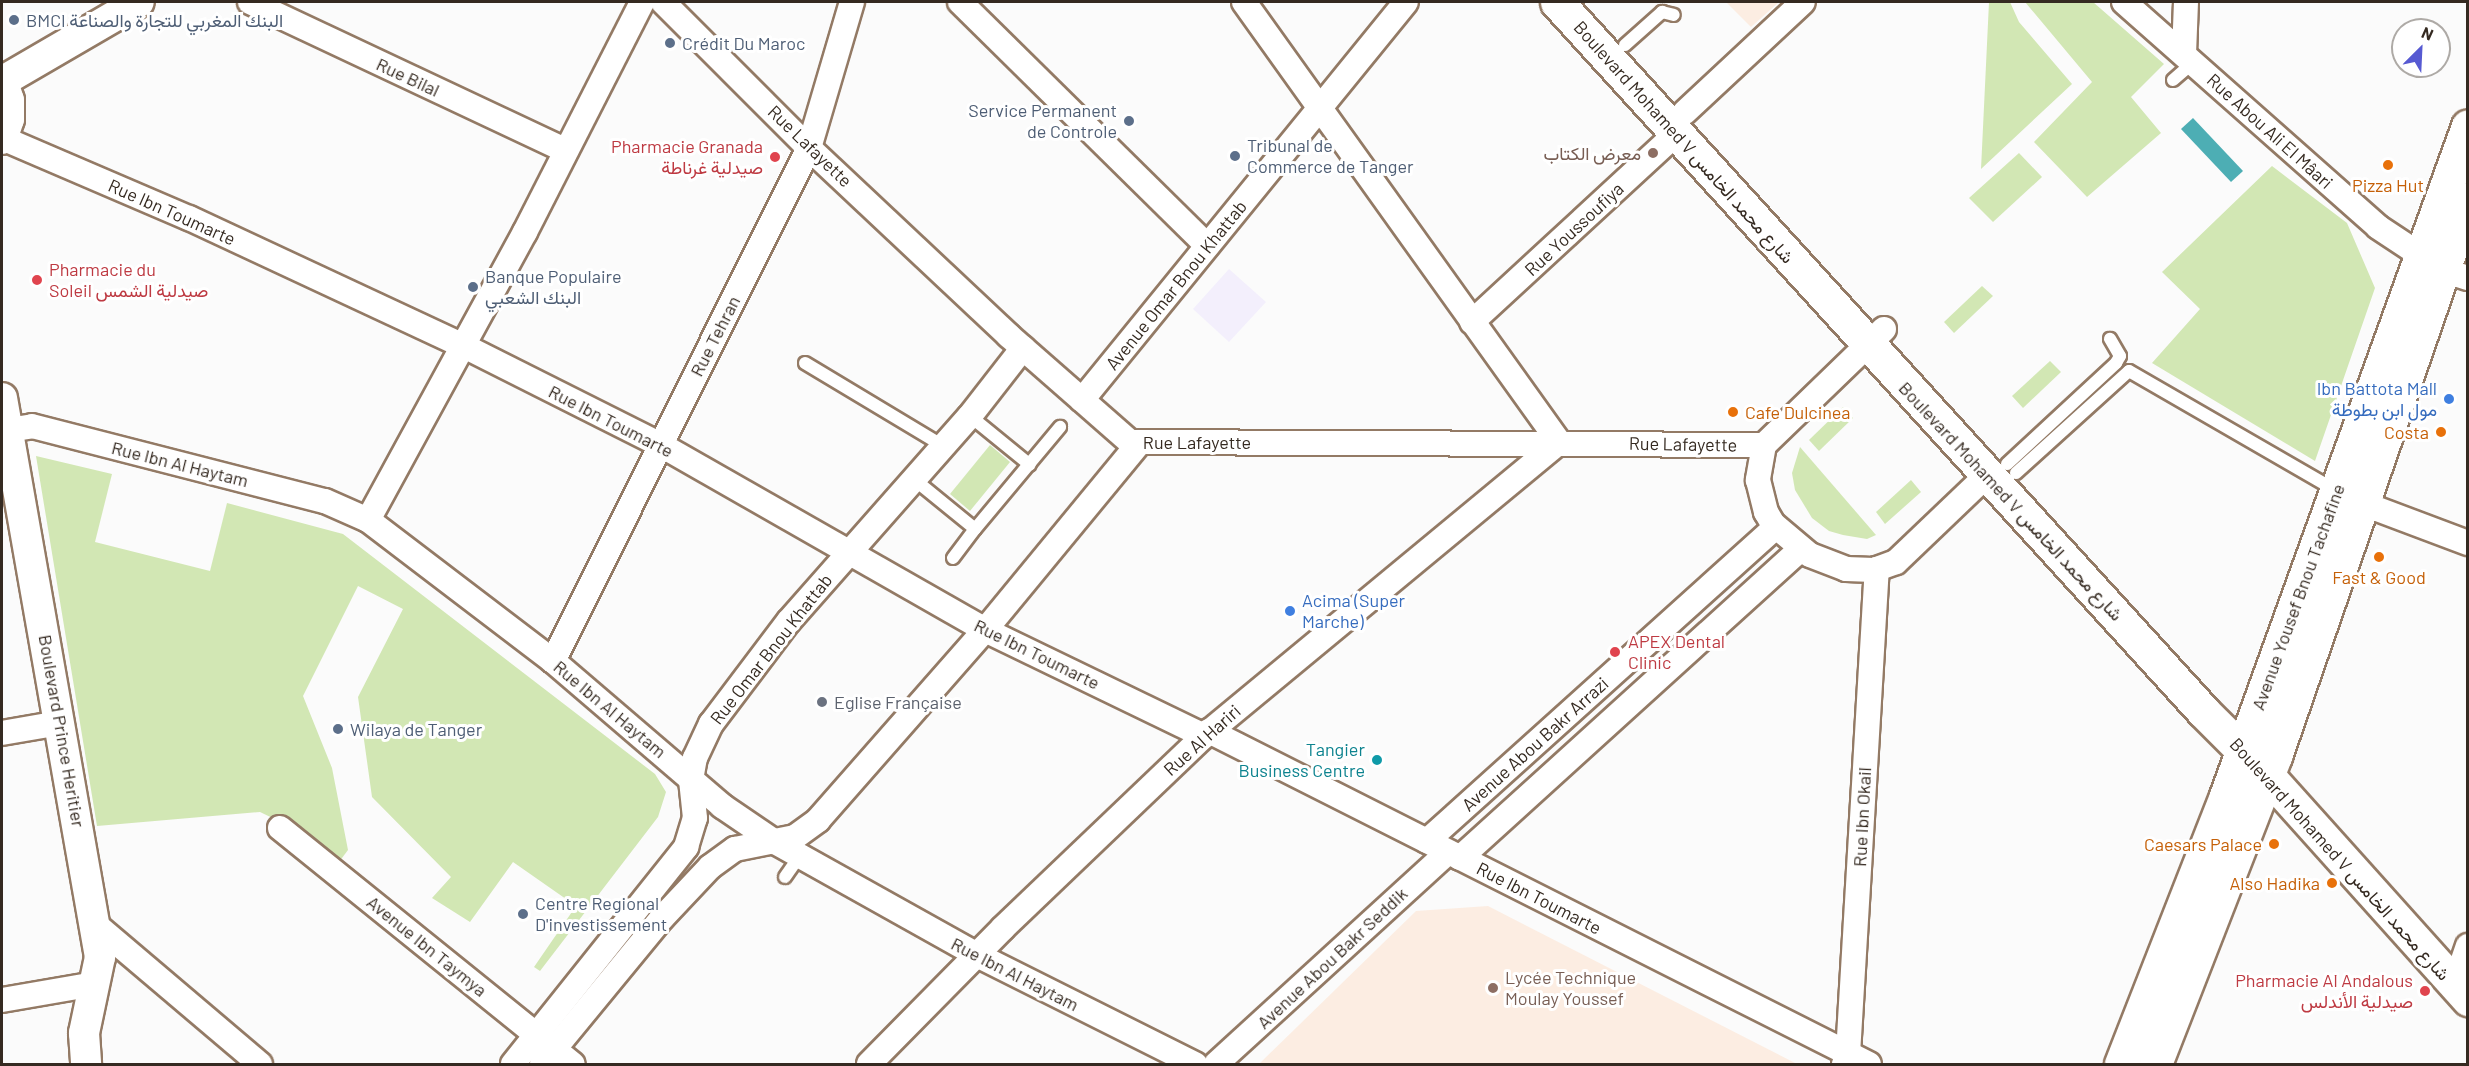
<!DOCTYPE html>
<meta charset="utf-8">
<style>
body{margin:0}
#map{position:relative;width:2469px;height:1066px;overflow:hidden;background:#fbfbfb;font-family:Barlow,Vazirmatn,sans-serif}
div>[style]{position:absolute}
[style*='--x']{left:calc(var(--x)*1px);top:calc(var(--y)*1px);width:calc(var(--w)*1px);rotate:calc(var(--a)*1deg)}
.built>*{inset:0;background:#fcede2}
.medical>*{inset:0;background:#f3effc}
.green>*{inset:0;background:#d2e7b4}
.water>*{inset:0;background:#4daeb4}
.roads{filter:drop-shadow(2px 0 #937a65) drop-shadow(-2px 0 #937a65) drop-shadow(0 2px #937a65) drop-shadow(0 -2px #937a65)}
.service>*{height:12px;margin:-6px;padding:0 6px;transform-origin:6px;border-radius:6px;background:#fff}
.minor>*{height:24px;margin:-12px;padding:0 12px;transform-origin:12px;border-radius:12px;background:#fff}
.tertiary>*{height:30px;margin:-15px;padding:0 15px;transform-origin:15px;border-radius:15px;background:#fff}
.secondary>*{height:33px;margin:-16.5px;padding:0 16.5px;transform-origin:16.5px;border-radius:16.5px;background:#fff}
.dots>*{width:16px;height:16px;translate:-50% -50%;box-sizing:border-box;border:3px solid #fff;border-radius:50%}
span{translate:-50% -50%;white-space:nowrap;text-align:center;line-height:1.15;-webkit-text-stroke:6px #fff;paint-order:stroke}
.service-label{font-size:18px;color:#4e5e75}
.left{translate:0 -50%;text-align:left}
.right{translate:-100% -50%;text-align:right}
.street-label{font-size:18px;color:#352a21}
.health-label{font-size:18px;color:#be3a42}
.education-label{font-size:18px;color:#785e54}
.food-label{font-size:18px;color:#c56008}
.shop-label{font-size:18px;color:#366cbe}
.worship-label{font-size:18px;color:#5b616d}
.culture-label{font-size:18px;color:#0d838f}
.frame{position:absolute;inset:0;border:3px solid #352a21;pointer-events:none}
.north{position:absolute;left:2391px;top:18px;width:60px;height:60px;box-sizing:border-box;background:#fff;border:2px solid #aeaaa6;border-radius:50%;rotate:24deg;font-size:16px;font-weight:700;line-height:24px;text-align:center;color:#352a21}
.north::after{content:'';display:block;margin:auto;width:21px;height:27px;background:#575ad2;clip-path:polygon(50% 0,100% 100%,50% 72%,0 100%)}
</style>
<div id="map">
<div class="built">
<i style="clip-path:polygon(1726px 2px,1779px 2px,1751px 27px)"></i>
<i style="clip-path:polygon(1488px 906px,1797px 1064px,1259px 1064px,1416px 911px)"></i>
</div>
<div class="medical">
<i style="clip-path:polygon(1229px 269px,1266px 302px,1229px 342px,1193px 309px)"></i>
</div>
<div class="green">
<i style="clip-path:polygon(1989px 2px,2010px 2px,2019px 22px,2072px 84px,1981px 169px)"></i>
<i style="clip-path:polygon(2025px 2px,2093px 2px,2164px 64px,2131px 97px,2161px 133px,2087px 197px,2034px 142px,2092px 82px)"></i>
<i style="clip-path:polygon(2019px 153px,2042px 177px,1993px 222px,1969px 198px)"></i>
<i style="clip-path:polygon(2272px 166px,2347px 223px,2375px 288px,2315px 461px,2152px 363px,2200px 309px,2162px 272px)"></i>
<i style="clip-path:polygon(1982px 286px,1993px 296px,1954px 333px,1944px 322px)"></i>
<i style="clip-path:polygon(2050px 361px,2061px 372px,2023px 408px,2012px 396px)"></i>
<i style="clip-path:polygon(1843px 407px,1853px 418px,1819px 451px,1809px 440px)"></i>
<i style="clip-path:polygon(990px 445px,1010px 462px,970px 511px,950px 494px)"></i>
<i style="clip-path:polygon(1800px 447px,1876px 535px,1867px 539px,1843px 535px,1829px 531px,1812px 518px,1795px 490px,1792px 473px)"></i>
<i style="clip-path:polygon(36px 456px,112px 474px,95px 542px,210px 571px,227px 503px,343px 534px,655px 774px,666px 792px,658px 817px,540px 971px,534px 967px,576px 906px,513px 862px,470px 922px,432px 898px,451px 877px,372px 797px,358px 697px,403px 609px,358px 586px,303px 696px,332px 768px,348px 850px,336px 866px,287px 825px,260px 812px,97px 826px)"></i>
<i style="clip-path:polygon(1911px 480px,1921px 492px,1885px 524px,1876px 512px)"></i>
</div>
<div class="water">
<i style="clip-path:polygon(2193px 118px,2243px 171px,2231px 182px,2181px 129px)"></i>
</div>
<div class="roads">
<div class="service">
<i style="--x:1625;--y:45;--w:50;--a:-41.7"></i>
<i style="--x:1662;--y:12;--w:12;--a:14"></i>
<i style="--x:2173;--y:80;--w:28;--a:-41"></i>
<i style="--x:805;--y:363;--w:161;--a:31"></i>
<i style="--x:970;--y:416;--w:77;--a:39.2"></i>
<i style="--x:2007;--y:464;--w:149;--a:-42.8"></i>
<i style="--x:2116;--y:363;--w:8;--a:-60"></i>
<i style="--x:2120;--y:356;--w:20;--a:-120"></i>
<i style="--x:2016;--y:473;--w:152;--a:-42.1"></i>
<i style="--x:2129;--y:371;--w:238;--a:30"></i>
<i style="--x:915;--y:480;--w:77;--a:39.2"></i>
<i style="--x:975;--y:529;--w:133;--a:-50.2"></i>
<i style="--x:953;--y:558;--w:36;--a:-53"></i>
<i style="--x:785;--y:877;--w:24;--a:-55"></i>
</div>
<div class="minor">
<i style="--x:250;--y:2;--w:349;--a:25.2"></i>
<i style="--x:663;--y:2;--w:206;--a:45"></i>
<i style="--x:809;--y:148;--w:274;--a:43.2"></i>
<i style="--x:1009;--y:336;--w:161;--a:41.2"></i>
<i style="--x:1130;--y:442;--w:634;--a:0.27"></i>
<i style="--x:960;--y:2;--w:347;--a:44.6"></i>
<i style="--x:1244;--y:2;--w:541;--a:54.4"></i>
<i style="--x:2124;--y:2;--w:339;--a:41.5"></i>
<i style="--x:2378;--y:227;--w:78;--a:33.5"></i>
<i style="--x:2443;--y:270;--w:26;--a:18"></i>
<i style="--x:2184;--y:54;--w:52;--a:-87.8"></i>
<i style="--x:1685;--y:112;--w:161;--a:-43"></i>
<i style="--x:2;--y:138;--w:203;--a:23.2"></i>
<i style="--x:189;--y:218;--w:303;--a:25"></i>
<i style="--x:464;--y:346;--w:220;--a:26.7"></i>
<i style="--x:661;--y:445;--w:373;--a:29.7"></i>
<i style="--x:985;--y:630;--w:243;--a:25.8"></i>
<i style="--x:1472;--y:322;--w:276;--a:-42.7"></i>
<i style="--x:1884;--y:329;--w:167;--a:136"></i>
<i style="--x:1764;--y:445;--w:36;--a:100"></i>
<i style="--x:1758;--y:480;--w:33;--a:76"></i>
<i style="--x:1766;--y:512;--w:14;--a:60"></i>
<i style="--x:1773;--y:524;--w:48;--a:40"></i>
<i style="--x:1810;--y:555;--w:39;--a:21"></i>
<i style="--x:1846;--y:569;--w:28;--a:2"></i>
<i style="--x:1874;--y:570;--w:23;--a:-20"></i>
<i style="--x:1896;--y:562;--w:126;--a:-43.7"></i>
<i style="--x:1082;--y:400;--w:513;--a:-50.85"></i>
<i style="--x:2;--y:431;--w:30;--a:-9"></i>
<i style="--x:32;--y:426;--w:302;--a:14.4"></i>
<i style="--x:325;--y:501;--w:47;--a:23.8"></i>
<i style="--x:368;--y:520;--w:233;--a:37.3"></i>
<i style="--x:553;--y:661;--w:223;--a:40.6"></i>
<i style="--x:722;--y:806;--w:64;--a:34.2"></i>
<i style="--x:775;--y:842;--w:231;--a:29.2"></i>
<i style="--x:977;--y:955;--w:244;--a:26.6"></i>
<i style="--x:2348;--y:498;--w:128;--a:20.6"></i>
<i style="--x:368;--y:520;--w:328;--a:-61.4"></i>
<i style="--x:525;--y:232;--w:258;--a:-63"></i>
<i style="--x:553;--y:661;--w:573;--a:-63.48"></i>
<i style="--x:809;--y:148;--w:152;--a:-73.6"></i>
<i style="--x:1209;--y:731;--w:739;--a:26.77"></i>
<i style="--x:2;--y:733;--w:59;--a:-9.8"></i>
<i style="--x:280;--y:828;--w:376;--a:38.9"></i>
<i style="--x:1427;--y:841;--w:469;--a:-42"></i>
<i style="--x:1460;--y:858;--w:460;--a:-42.2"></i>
<i style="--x:96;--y:925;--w:215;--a:40.3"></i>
<i style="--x:2462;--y:963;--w:18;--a:-71"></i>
<i style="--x:2;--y:1000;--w:94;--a:-9.8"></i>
<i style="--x:513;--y:1064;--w:278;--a:-51.4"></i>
<i style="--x:686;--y:847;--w:30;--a:-73"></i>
<i style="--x:695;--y:818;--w:38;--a:-96"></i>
<i style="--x:691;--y:780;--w:22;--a:-80"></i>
<i style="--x:695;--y:758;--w:38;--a:-65"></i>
<i style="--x:711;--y:724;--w:129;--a:-52.9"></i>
<i style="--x:789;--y:621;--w:273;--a:-48.6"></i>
<i style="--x:970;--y:416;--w:86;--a:-52.1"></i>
<i style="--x:542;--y:1064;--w:189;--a:-50.6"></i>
<i style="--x:662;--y:918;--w:70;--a:-46.7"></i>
<i style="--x:710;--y:867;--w:31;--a:-36"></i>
<i style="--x:735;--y:849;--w:61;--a:-11.3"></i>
<i style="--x:795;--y:837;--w:29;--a:-36"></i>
<i style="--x:818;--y:820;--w:253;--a:-48.7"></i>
<i style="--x:985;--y:630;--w:242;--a:-50.5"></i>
<i style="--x:869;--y:1064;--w:191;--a:-45.4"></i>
<i style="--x:1003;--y:928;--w:278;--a:-43.7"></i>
<i style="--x:1204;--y:736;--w:461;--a:-39.6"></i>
<i style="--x:1216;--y:1064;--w:314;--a:-42.4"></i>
<i style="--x:1844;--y:1064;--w:11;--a:-68"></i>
<i style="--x:1848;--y:1054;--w:486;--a:-86.6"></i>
</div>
<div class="tertiary">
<i style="--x:2;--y:79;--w:22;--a:72"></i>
<i style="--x:9;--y:100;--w:19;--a:90"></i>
<i style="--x:9;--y:119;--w:21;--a:109"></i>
<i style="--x:3;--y:81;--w:157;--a:-30.2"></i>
<i style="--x:2;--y:398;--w:568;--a:80.06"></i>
<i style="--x:100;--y:957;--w:78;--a:101.9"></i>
<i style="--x:84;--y:1033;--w:31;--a:86"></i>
</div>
<div class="secondary">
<i style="--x:1557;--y:2;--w:959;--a:47.66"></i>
<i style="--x:2203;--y:711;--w:92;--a:45"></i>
<i style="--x:2268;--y:776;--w:300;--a:48.1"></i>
<i style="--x:2121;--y:1064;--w:288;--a:-68.6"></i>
<i style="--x:2226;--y:796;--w:712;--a:-70.14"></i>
<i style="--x:2155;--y:1064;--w:331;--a:-68.7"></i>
<i style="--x:2275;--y:756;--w:590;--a:-70.92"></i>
</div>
</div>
<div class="dots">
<i style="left:14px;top:20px;background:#5c6f8a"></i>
<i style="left:670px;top:43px;background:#5c6f8a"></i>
<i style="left:1129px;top:121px;background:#5c6f8a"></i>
<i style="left:1653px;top:153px;background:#8d6e63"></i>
<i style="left:1235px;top:156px;background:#5c6f8a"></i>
<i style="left:775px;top:157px;background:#e0444e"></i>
<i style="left:2388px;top:165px;background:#e8710a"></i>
<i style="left:37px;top:280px;background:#e0444e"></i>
<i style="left:473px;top:287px;background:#5c6f8a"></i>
<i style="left:2449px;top:399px;background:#3f7fe0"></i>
<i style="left:1733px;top:412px;background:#e8710a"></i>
<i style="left:2441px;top:432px;background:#e8710a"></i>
<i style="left:2379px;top:557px;background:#e8710a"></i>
<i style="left:1290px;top:611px;background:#3f7fe0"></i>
<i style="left:1615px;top:652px;background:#e0444e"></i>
<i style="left:822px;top:702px;background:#6b7280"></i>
<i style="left:338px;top:729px;background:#5c6f8a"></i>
<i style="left:1377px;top:760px;background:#0f9aa8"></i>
<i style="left:2274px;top:844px;background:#e8710a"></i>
<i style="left:2332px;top:883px;background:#e8710a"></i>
<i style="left:523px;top:914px;background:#5c6f8a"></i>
<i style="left:1493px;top:988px;background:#8d6e63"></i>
<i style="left:2425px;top:991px;background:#e0444e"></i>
</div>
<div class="service-label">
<span class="left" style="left:26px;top:20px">BMCI البنك المغربي للتجارة والصناعة</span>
<span class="left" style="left:682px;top:43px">Crédit Du Maroc</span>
<span class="right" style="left:1117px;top:121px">Service Permanent<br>de Controle</span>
<span class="left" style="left:1247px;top:156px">Tribunal de<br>Commerce de Tanger</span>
<span class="left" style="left:485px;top:287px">Banque Populaire<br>البنك الشعبي</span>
<span class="left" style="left:350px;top:729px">Wilaya de Tanger</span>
<span class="left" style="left:535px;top:914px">Centre Regional<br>D'investissement</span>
</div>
<div class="street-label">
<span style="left:408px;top:77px;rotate:25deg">Rue Bilal</span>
<span style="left:2270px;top:131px;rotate:42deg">Rue Abou Ali El Mâari</span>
<span style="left:1684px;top:142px;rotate:48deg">Boulevard Mohamed V شارع محمد الخامس</span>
<span style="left:810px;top:146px;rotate:44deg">Rue Lafayette</span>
<span style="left:172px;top:212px;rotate:24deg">Rue Ibn Toumarte</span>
<span style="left:1574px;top:229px;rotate:-43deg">Rue Youssoufiya</span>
<span style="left:1176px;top:285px;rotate:-51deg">Avenue Omar Bnou Khattab</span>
<span style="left:715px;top:336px;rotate:-63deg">Rue Tehran</span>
<span style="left:611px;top:421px;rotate:27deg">Rue Ibn Toumarte</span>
<span style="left:1197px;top:442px">Rue Lafayette</span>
<span style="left:1683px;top:444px;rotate:1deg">Rue Lafayette</span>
<span style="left:180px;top:464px;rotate:14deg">Rue Ibn Al Haytam</span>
<span style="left:2011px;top:501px;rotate:47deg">Boulevard Mohamed V شارع محمد الخامس</span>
<span style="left:2298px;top:597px;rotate:-70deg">Avenue Yousef Bnou Tachafine</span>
<span style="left:771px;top:649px;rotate:-52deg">Rue Omar Bnou Khattab</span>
<span style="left:1037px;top:654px;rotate:26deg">Rue Ibn Toumarte</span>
<span style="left:610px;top:709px;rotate:40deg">Rue Ibn Al Haytam</span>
<span style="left:62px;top:731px;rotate:80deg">Boulevard Prince Heritier</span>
<span style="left:1202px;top:740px;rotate:-42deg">Rue Al Hariri</span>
<span style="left:1535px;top:744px;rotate:-42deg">Avenue Abou Bakr Arrazi</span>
<span style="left:1862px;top:817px;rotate:-87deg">Rue Ibn Okail</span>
<span style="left:2340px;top:859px;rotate:48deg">Boulevard Mohamed V شارع محمد الخامس</span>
<span style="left:1539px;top:898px;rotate:27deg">Rue Ibn Toumarte</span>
<span style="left:427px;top:946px;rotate:39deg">Avenue Ibn Taymya</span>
<span style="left:1332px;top:958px;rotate:-43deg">Avenue Abou Bakr Seddik</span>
<span style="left:1015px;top:974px;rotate:27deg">Rue Ibn Al Haytam</span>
</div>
<div class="health-label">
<span class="right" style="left:763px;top:157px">Pharmacie Granada<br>صيدلية غرناطة</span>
<span class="left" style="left:49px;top:280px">Pharmacie du<br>Soleil صيدلية الشمس</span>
<span class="left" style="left:1628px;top:652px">APEX Dental<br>Clinic</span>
<span class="right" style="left:2413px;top:991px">Pharmacie Al Andalous<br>صيدلية الأندلس</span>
</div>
<div class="education-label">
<span class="right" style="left:1641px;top:153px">معرض الكتاب</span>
<span class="left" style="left:1505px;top:988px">Lycée Technique<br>Moulay Youssef</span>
</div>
<div class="food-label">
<span style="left:2388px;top:185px">Pizza Hut</span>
<span class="left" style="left:1745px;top:412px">Cafe Dulcinea</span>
<span class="right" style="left:2429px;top:432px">Costa</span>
<span style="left:2379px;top:577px">Fast &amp; Good</span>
<span class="right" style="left:2262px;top:844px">Caesars Palace</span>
<span class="right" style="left:2320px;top:883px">Also Hadika</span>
</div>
<div class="shop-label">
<span class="right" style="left:2437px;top:399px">Ibn Battota Mall<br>مول ابن بطوطة</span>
<span class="left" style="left:1302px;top:611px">Acima (Super<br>Marche)</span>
</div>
<div class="worship-label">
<span class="left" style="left:834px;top:702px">Eglise Française</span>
</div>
<div class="culture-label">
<span class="right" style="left:1365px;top:760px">Tangier<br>Business Centre</span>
</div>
<div class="frame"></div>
<div class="north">N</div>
</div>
